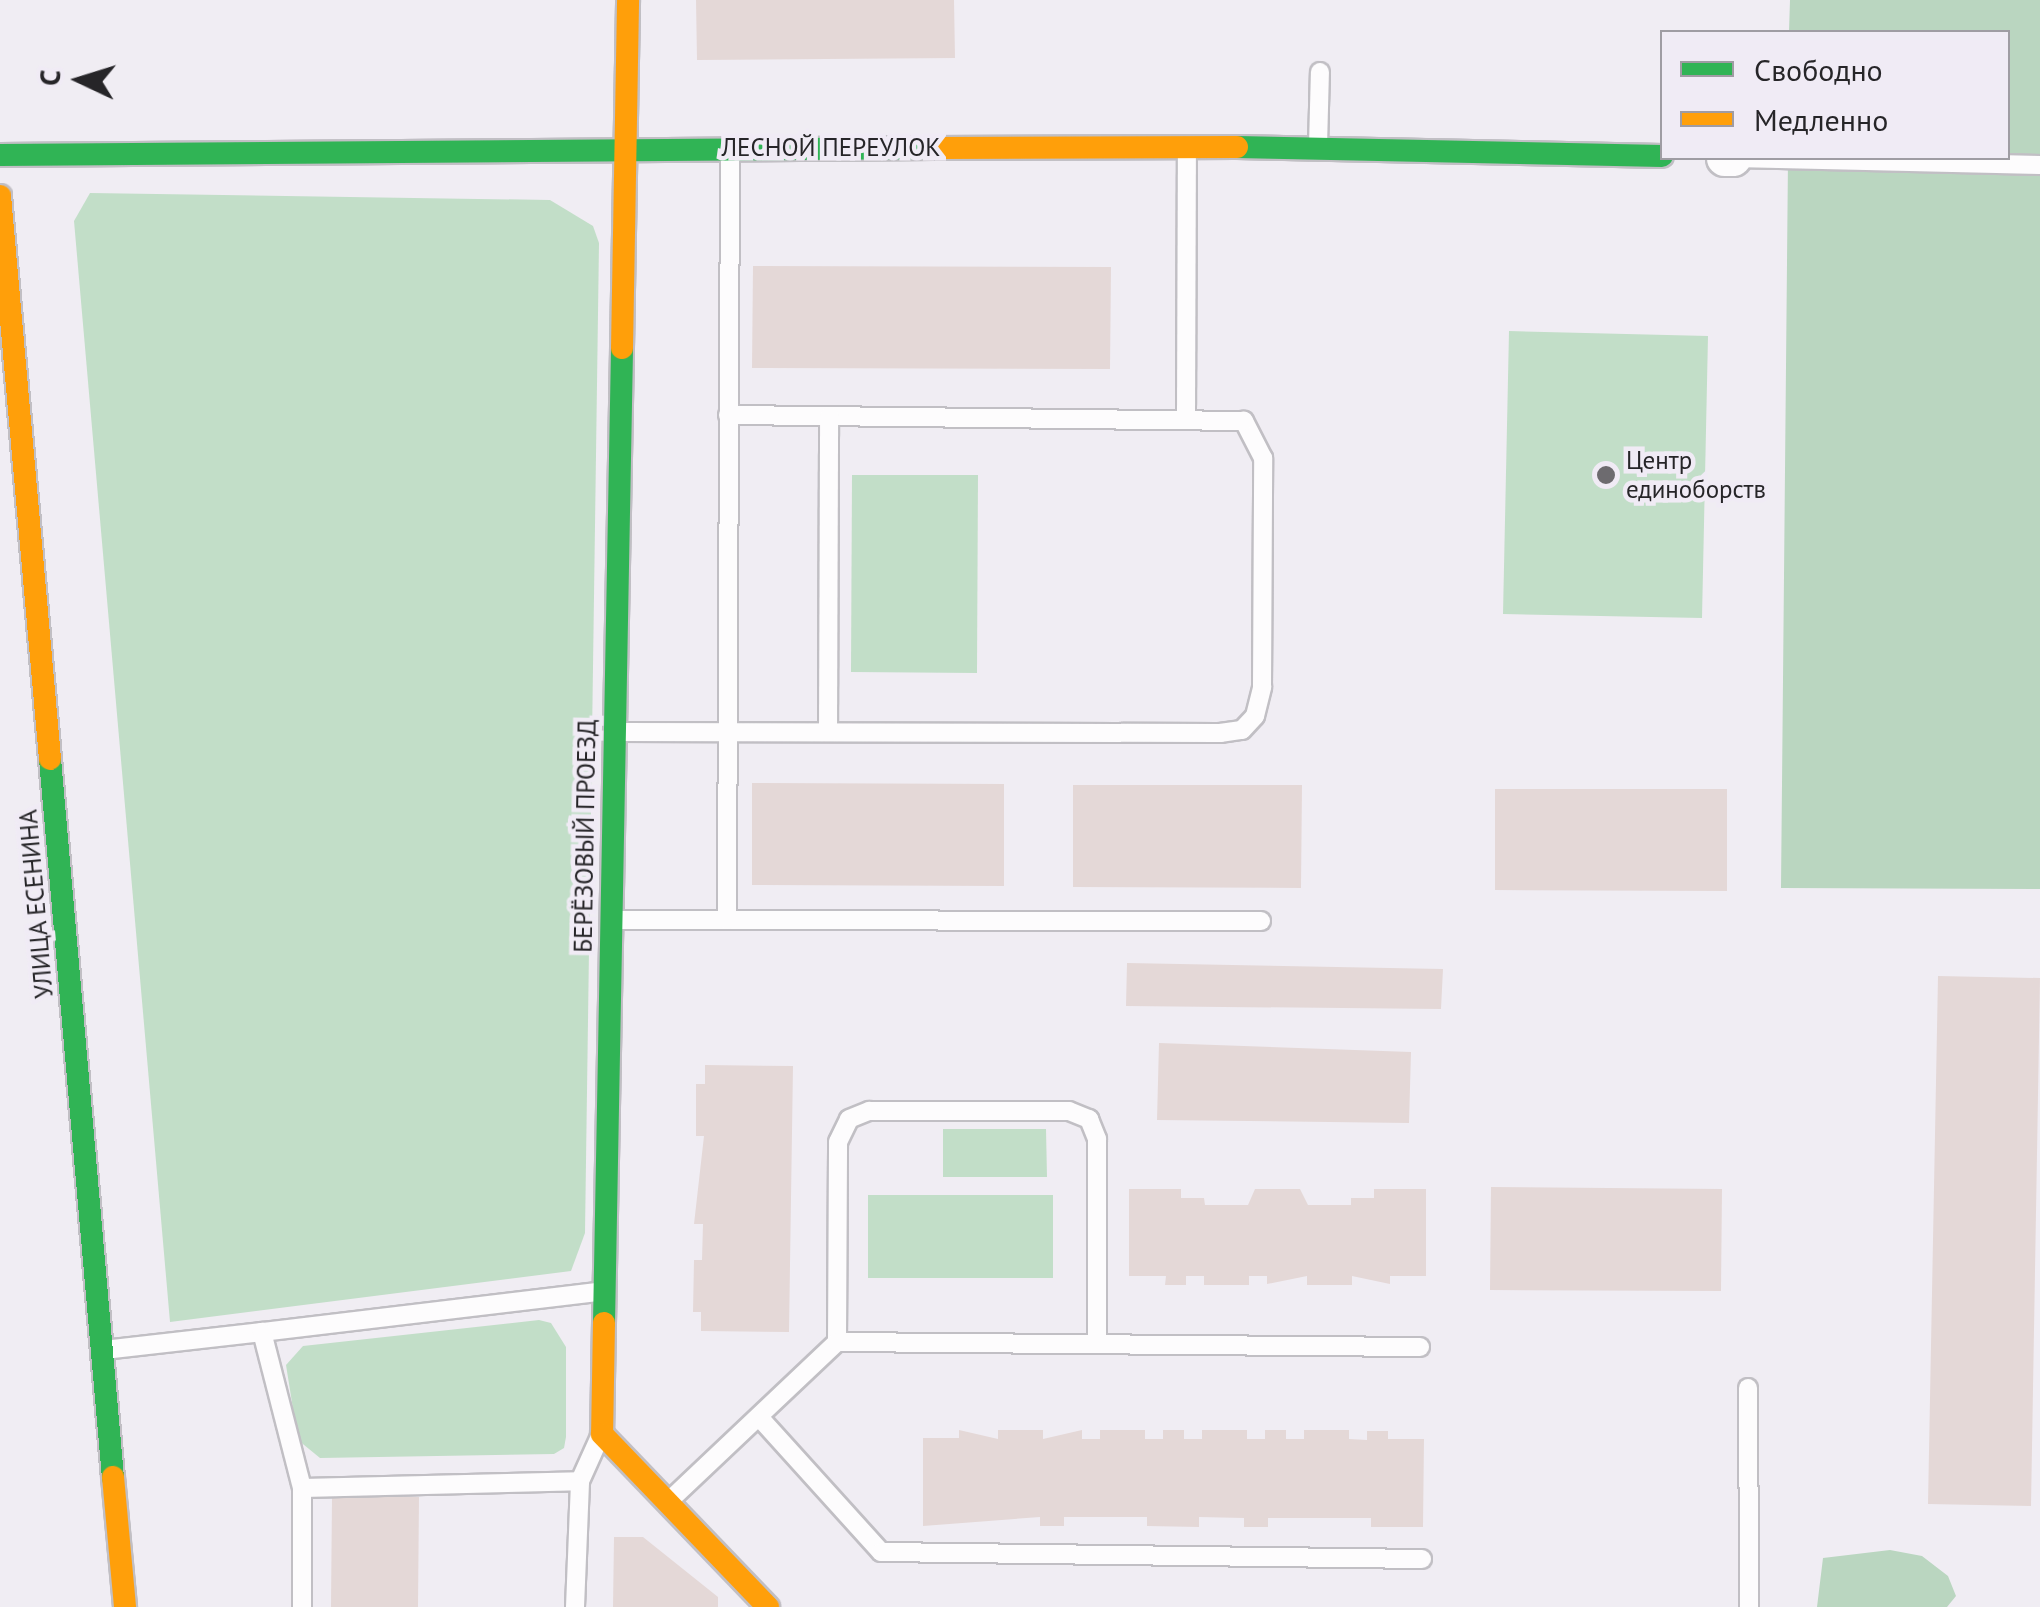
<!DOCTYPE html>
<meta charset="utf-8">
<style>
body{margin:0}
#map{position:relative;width:2040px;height:1607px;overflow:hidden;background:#f0edf3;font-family:"PT Sans",sans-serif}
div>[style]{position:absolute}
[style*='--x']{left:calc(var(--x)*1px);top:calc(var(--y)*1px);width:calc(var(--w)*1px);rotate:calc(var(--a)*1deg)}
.green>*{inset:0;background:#c2dec8}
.forest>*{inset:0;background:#bad6c0}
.building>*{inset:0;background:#e4d8d7}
.roads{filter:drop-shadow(2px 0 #c1bfc4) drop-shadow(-2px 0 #c1bfc4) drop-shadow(0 2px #c1bfc4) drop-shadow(0 -2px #c1bfc4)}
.lane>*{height:18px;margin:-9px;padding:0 9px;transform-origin:9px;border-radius:9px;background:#fdfcfd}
.street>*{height:35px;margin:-17.5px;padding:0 17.5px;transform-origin:17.5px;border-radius:17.5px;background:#fdfcfd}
.fast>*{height:22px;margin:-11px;padding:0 11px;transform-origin:11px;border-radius:11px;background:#30b455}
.slow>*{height:22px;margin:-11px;padding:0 11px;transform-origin:11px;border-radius:11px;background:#ff9f0a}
.dots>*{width:28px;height:28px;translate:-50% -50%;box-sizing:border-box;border:5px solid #f0ebf5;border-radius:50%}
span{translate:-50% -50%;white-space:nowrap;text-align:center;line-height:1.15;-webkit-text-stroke:9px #f0ebf5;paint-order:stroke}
.street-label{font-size:25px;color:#262528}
.poi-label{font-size:25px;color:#262528}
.left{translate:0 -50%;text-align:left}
.legend{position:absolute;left:1660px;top:30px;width:350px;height:130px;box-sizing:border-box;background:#f0ebf5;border:2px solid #9f9ca3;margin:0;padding:12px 18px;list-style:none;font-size:30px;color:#262528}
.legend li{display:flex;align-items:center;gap:20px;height:50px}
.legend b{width:50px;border:2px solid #9f9ca3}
.north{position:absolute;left:30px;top:30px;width:100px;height:100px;-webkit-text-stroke:8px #f0ebf5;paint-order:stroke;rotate:274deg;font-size:28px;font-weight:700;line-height:40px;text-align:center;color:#262528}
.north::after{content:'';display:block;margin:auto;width:35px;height:45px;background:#262528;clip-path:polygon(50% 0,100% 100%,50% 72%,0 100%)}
</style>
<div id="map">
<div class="green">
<i style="clip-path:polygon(90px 193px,550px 200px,593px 226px,599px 243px,585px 1233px,571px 1271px,170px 1322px,74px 221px)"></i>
<i style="clip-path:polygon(1509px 331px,1708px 336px,1702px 618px,1503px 614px)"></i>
<i style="clip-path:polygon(852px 475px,978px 475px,977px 673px,851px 672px)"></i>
<i style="clip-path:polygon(943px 1129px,1046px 1129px,1047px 1177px,943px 1177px)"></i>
<i style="clip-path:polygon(868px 1195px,1053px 1195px,1053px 1278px,868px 1278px)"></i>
<i style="clip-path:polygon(539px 1320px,551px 1323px,566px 1347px,566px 1437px,564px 1448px,554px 1454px,320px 1458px,298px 1440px,286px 1365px,303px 1346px)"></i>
</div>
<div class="forest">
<i style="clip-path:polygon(1790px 0,2040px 0,2040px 889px,1781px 888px,1788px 158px,2008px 158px,2008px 32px,1789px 32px)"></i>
<i style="clip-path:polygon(1890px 1550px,1922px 1556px,1948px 1576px,1956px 1596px,1947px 1607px,1753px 1607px,1817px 1607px,1823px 1558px)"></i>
</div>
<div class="building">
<i style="clip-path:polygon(696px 0,954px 0,955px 58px,697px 60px)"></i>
<i style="clip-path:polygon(753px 266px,1111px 267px,1110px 369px,752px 368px)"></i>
<i style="clip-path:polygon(752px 783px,1004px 784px,1004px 886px,752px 885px)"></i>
<i style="clip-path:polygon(1073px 785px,1302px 785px,1301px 888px,1073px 887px)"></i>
<i style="clip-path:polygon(1495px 789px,1727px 789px,1727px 891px,1495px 890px)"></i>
<i style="clip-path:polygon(1127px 963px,1443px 969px,1441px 1009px,1126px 1006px)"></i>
<i style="clip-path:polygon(1938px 976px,2040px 978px,2031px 1506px,1928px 1504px)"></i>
<i style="clip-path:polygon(1159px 1043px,1411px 1052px,1409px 1123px,1157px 1120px)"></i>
<i style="clip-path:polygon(705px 1065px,793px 1066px,789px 1332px,701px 1331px,701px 1312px,693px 1312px,694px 1260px,702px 1260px,703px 1224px,694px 1224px,704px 1136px,696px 1136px,696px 1084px,705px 1084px)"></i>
<i style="clip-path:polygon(1491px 1187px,1722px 1189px,1721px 1291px,1490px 1290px)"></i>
<i style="clip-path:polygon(1129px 1189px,1181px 1189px,1181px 1198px,1204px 1198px,1205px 1205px,1248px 1205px,1255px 1189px,1300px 1189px,1308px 1205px,1351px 1205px,1351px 1198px,1374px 1198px,1374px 1189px,1426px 1189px,1426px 1276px,1390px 1276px,1390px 1284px,1352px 1276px,1352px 1285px,1307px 1285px,1307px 1276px,1267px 1284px,1267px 1276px,1249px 1276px,1249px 1285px,1204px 1285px,1204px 1276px,1186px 1276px,1186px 1285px,1165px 1285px,1166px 1276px,1129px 1276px)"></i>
<i style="clip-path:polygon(959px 1430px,998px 1439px,998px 1430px,1043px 1430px,1043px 1439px,1082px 1430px,1082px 1439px,1100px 1439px,1100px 1430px,1145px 1430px,1145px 1439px,1163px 1439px,1163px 1430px,1184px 1430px,1184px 1439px,1202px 1439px,1202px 1430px,1247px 1430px,1247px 1439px,1265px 1439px,1265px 1430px,1286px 1430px,1286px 1439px,1304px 1439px,1304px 1430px,1349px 1430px,1349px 1439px,1367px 1440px,1367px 1431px,1388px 1431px,1388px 1439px,1424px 1439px,1423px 1527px,1371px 1527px,1371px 1518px,1268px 1518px,1268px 1527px,1244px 1527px,1244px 1518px,1199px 1517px,1199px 1527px,1147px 1526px,1147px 1517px,1064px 1517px,1064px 1526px,1040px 1526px,1040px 1517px,923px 1526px,923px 1438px,959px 1438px)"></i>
<i style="clip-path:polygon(332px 1497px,419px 1497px,418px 1607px,331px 1607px)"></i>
<i style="clip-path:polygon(614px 1537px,643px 1537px,718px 1597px,718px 1607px,613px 1607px)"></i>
</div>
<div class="roads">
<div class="lane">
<i style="--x:1318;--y:146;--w:74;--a:-88.5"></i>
<i style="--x:1733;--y:158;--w:307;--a:1.3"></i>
<i style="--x:1186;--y:417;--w:270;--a:-89.8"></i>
<i style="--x:620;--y:732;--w:600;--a:0.1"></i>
<i style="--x:1220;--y:733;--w:22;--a:-8"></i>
<i style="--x:1242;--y:730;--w:19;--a:-47"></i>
<i style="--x:1255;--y:716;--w:30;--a:-76"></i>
<i style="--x:1262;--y:687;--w:229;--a:-89.7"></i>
<i style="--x:1263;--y:458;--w:42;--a:-117.2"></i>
<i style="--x:1244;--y:421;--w:516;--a:-179.33"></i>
<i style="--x:828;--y:732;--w:316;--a:-89.8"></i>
<i style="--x:616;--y:920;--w:645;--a:0.09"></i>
<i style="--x:727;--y:920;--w:769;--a:-89.78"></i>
<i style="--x:262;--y:1332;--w:339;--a:-6.8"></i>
<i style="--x:837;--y:1342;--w:200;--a:-89.7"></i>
<i style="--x:838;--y:1142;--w:25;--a:-64"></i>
<i style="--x:849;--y:1119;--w:22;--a:-22"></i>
<i style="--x:869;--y:1111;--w:200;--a:0"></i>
<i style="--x:1069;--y:1111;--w:22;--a:22"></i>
<i style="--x:1089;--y:1119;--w:22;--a:68"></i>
<i style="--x:1097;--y:1139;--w:205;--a:90"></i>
<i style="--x:104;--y:1350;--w:159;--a:-6.5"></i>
<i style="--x:262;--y:1332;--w:161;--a:75.6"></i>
<i style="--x:302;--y:1488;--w:278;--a:-1.4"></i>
<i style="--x:1748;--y:1388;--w:219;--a:89.7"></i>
<i style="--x:759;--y:1417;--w:182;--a:47.9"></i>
<i style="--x:881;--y:1552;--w:541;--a:0.74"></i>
<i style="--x:669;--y:1501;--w:231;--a:-43.4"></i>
<i style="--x:837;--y:1342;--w:583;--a:0.49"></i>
<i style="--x:302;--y:1607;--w:119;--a:-90"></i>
<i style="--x:575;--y:1607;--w:126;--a:-87.7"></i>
<i style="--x:580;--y:1481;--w:46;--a:-65.7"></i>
</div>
<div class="street">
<i style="--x:1724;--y:158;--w:9;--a:0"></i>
</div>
<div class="fast">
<i style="--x:1237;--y:147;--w:425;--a:1.2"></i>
<i style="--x:0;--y:155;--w:933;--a:-0.43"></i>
<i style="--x:50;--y:759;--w:721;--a:84.99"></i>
<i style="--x:604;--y:1323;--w:975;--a:-88.94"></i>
</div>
<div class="slow">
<i style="--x:933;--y:148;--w:304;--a:-0.2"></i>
<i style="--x:0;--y:196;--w:565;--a:84.92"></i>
<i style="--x:622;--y:348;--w:348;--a:-89"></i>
<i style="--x:604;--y:1323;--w:111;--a:91"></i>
<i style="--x:602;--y:1434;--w:240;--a:46.2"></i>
<i style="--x:113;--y:1477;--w:131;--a:84.7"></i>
</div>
</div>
<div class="dots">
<i style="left:1606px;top:475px;background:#6d6b6f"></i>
</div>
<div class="street-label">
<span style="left:831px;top:147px">ЛЕСНОЙ ПЕРЕУЛОК</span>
<span style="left:585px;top:836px;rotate:-89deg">БЕРЁЗОВЫЙ ПРОЕЗД</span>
<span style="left:36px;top:904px;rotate:-95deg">УЛИЦА ЕСЕНИНА</span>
</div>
<div class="poi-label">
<span class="left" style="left:1626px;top:475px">Центр<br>единоборств</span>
</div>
<ul class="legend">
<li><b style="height:12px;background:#30b455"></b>Свободно</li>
<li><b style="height:12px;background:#ff9f0a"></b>Медленно</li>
</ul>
<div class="north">С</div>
</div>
